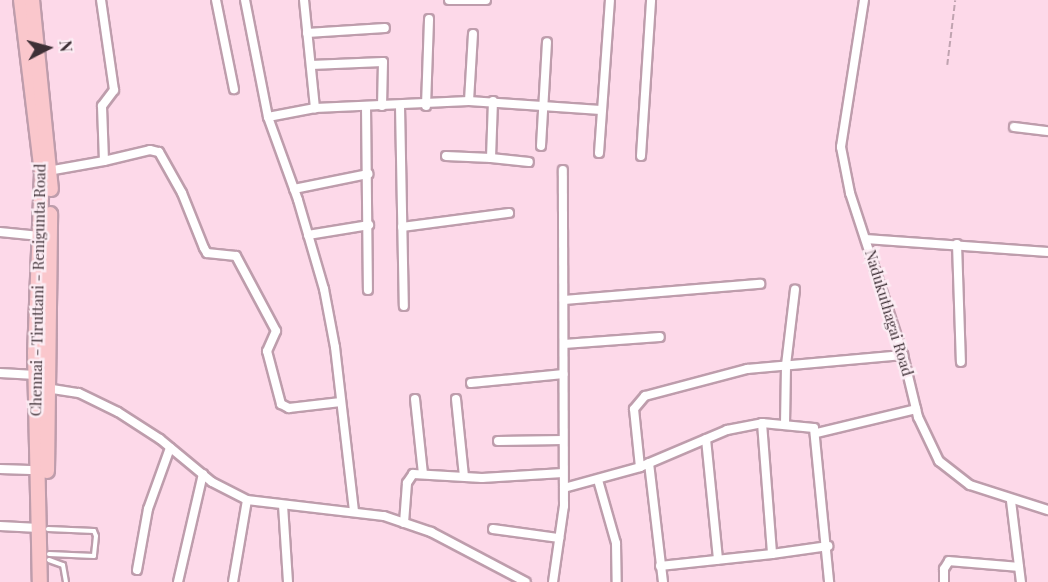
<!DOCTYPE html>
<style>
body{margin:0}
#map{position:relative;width:1048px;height:582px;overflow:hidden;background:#fdd9e9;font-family:"Playfair Display",serif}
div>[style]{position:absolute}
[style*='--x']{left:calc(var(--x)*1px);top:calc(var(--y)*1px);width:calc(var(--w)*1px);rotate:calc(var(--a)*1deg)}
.path>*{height:1.5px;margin-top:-0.75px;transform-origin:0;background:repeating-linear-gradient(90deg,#c0a3b0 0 6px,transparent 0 9px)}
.roads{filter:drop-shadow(2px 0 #be9dac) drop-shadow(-2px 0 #be9dac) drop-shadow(0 2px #be9dac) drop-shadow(0 -2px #be9dac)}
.lane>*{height:4px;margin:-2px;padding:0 2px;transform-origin:2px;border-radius:2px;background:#fff}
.street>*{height:8px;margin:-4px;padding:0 4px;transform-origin:4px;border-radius:4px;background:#fff}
.highway>*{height:14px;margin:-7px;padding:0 7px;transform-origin:7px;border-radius:7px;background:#fac7cc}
span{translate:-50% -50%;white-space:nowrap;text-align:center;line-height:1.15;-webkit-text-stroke:5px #fcedf4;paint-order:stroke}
.street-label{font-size:15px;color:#3d2f35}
.north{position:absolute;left:18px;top:18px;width:60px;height:60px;-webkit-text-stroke:4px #fcedf4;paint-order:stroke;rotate:84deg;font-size:16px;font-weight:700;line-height:24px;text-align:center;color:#3d2f35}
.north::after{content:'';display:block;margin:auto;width:21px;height:27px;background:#3d2f35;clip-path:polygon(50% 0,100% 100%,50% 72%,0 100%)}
</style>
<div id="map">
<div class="path">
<i style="--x:947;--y:65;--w:65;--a:-83"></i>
</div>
<div class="roads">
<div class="lane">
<i style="--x:48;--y:529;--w:46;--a:2.5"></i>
<i style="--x:94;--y:531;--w:5;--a:68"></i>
<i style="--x:96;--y:536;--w:20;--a:96"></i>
<i style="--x:94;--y:556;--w:45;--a:-177.5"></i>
<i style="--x:49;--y:560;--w:15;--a:20"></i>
<i style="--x:63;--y:565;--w:17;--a:80"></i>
</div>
<div class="street">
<i style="--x:216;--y:0;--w:91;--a:78.6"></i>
<i style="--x:245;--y:0;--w:119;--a:78.9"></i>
<i style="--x:268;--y:117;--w:88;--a:70.1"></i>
<i style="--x:298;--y:200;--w:93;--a:73.7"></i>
<i style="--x:324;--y:289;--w:59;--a:79.3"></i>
<i style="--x:335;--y:347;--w:166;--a:83.4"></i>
<i style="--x:304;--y:0;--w:109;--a:84.2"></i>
<i style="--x:449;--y:0;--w:37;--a:0"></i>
<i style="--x:864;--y:0;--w:149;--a:98.9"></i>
<i style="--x:841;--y:147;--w:47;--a:78.9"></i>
<i style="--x:850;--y:193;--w:170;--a:71.9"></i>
<i style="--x:903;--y:355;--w:64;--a:76.4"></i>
<i style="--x:918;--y:417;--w:49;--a:64.5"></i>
<i style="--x:939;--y:461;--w:39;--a:38"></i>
<i style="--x:970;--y:485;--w:82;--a:17.8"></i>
<i style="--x:307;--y:33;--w:78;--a:-3.7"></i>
<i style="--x:311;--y:65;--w:72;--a:-2.4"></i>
<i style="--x:383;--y:62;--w:44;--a:91.3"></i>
<i style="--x:469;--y:101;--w:67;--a:-86.6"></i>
<i style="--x:366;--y:106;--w:184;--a:89.4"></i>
<i style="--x:400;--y:106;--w:200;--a:88.9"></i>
<i style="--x:426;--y:106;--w:87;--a:-88"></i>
<i style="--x:268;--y:117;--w:48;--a:-10.8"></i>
<i style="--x:315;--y:108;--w:154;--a:-2.6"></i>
<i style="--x:469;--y:101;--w:132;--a:3.9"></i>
<i style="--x:1014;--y:127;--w:34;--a:7"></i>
<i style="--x:541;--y:146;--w:104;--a:-86.7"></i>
<i style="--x:599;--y:153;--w:153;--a:-85.9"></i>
<i style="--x:446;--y:156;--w:45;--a:2.5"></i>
<i style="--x:491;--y:158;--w:57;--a:-88"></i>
<i style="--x:641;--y:156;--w:156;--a:-86.3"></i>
<i style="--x:491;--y:158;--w:38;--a:6"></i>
<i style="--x:104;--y:161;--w:47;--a:-13.4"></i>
<i style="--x:150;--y:150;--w:9;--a:13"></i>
<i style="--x:159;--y:152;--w:47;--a:60.7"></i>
<i style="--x:182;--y:193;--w:59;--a:68.2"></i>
<i style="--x:204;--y:248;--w:6;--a:59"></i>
<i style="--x:207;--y:253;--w:29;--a:6"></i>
<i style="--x:236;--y:256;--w:85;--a:61.9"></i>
<i style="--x:276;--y:331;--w:22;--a:114"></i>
<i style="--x:267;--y:351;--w:55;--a:75.2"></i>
<i style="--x:281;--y:404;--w:9;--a:27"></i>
<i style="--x:289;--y:408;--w:52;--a:-6.6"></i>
<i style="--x:48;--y:171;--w:57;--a:-10.1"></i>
<i style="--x:104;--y:161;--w:55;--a:-92.1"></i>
<i style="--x:102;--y:106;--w:20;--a:-53"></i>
<i style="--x:114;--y:90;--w:91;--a:-98.2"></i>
<i style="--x:294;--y:189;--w:76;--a:-11.5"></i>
<i style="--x:402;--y:227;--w:108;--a:-7.5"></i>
<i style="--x:0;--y:232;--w:40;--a:5.7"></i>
<i style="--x:308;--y:235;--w:62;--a:-9.3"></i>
<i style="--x:866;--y:239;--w:182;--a:4.1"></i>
<i style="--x:957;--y:244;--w:118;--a:88.1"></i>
<i style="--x:564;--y:300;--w:197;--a:-4.7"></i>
<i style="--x:564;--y:344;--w:96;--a:-4.2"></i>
<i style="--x:0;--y:373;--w:36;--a:3"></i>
<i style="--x:471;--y:383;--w:93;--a:-5.5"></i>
<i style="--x:46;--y:388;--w:33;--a:9"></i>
<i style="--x:79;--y:393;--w:43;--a:26"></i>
<i style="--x:118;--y:412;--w:50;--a:32.7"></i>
<i style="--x:160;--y:439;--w:67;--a:39.6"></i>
<i style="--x:212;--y:482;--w:39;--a:27"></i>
<i style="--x:247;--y:500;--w:138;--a:6.7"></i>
<i style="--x:384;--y:516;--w:50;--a:18.8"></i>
<i style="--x:431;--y:532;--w:107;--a:27.8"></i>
<i style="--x:415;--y:399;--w:75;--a:83.9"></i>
<i style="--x:456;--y:399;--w:77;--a:84.1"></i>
<i style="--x:762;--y:423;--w:131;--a:85.6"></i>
<i style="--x:772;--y:554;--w:57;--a:-8.1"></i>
<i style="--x:785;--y:424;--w:59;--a:-89"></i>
<i style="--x:786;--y:365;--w:76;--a:-83.2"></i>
<i style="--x:817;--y:433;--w:102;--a:-13.6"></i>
<i style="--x:706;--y:439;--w:121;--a:84.3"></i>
<i style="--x:498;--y:441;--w:65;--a:-0.9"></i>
<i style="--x:649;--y:463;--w:120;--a:83.3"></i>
<i style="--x:640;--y:467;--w:58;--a:-95.9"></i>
<i style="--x:634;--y:409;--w:17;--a:-50"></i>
<i style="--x:645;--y:396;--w:106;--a:-14.8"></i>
<i style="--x:747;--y:369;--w:157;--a:-5.1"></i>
<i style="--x:0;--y:469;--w:38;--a:2"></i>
<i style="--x:598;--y:480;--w:66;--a:74.1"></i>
<i style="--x:616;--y:543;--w:39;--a:89"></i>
<i style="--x:564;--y:488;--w:79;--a:-15.4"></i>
<i style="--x:640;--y:467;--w:95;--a:-23"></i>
<i style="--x:727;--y:430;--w:36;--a:-11"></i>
<i style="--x:762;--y:423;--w:52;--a:5.5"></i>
<i style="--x:814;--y:428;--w:155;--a:84.4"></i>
<i style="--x:1011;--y:501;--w:82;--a:83"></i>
<i style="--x:283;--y:505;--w:77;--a:86.3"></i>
<i style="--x:404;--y:523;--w:40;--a:-85.7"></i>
<i style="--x:407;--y:483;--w:11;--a:-56"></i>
<i style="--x:413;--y:474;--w:69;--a:3.3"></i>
<i style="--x:482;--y:478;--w:81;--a:-3.5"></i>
<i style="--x:0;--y:526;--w:39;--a:3"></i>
<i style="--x:493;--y:529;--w:67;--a:7.8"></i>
<i style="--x:660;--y:566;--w:113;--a:-6.1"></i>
<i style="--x:137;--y:570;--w:62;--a:-79.8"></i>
<i style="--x:148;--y:509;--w:65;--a:-70.2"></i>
<i style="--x:178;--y:582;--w:111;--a:-77"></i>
<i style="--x:233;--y:582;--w:83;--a:-80.3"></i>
<i style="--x:553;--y:582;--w:77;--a:-81.8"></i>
<i style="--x:564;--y:506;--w:336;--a:-90.2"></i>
<i style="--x:944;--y:582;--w:13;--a:-90"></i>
<i style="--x:944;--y:569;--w:9;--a:-58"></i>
<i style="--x:949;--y:561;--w:70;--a:4.9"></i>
</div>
<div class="highway">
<i style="--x:21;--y:0;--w:174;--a:83.1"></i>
<i style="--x:42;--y:173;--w:179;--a:92.2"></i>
<i style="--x:35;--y:352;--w:230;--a:88.8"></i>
<i style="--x:32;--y:0;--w:190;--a:84.3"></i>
<i style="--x:47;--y:471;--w:257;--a:-89.3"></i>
</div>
</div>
<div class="street-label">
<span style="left:38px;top:290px;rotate:-89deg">Chennai - Tiruttani - Renigunta Road</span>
<span style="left:889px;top:313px;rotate:73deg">Nadukuthagai Road</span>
</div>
<div class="north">N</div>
</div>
